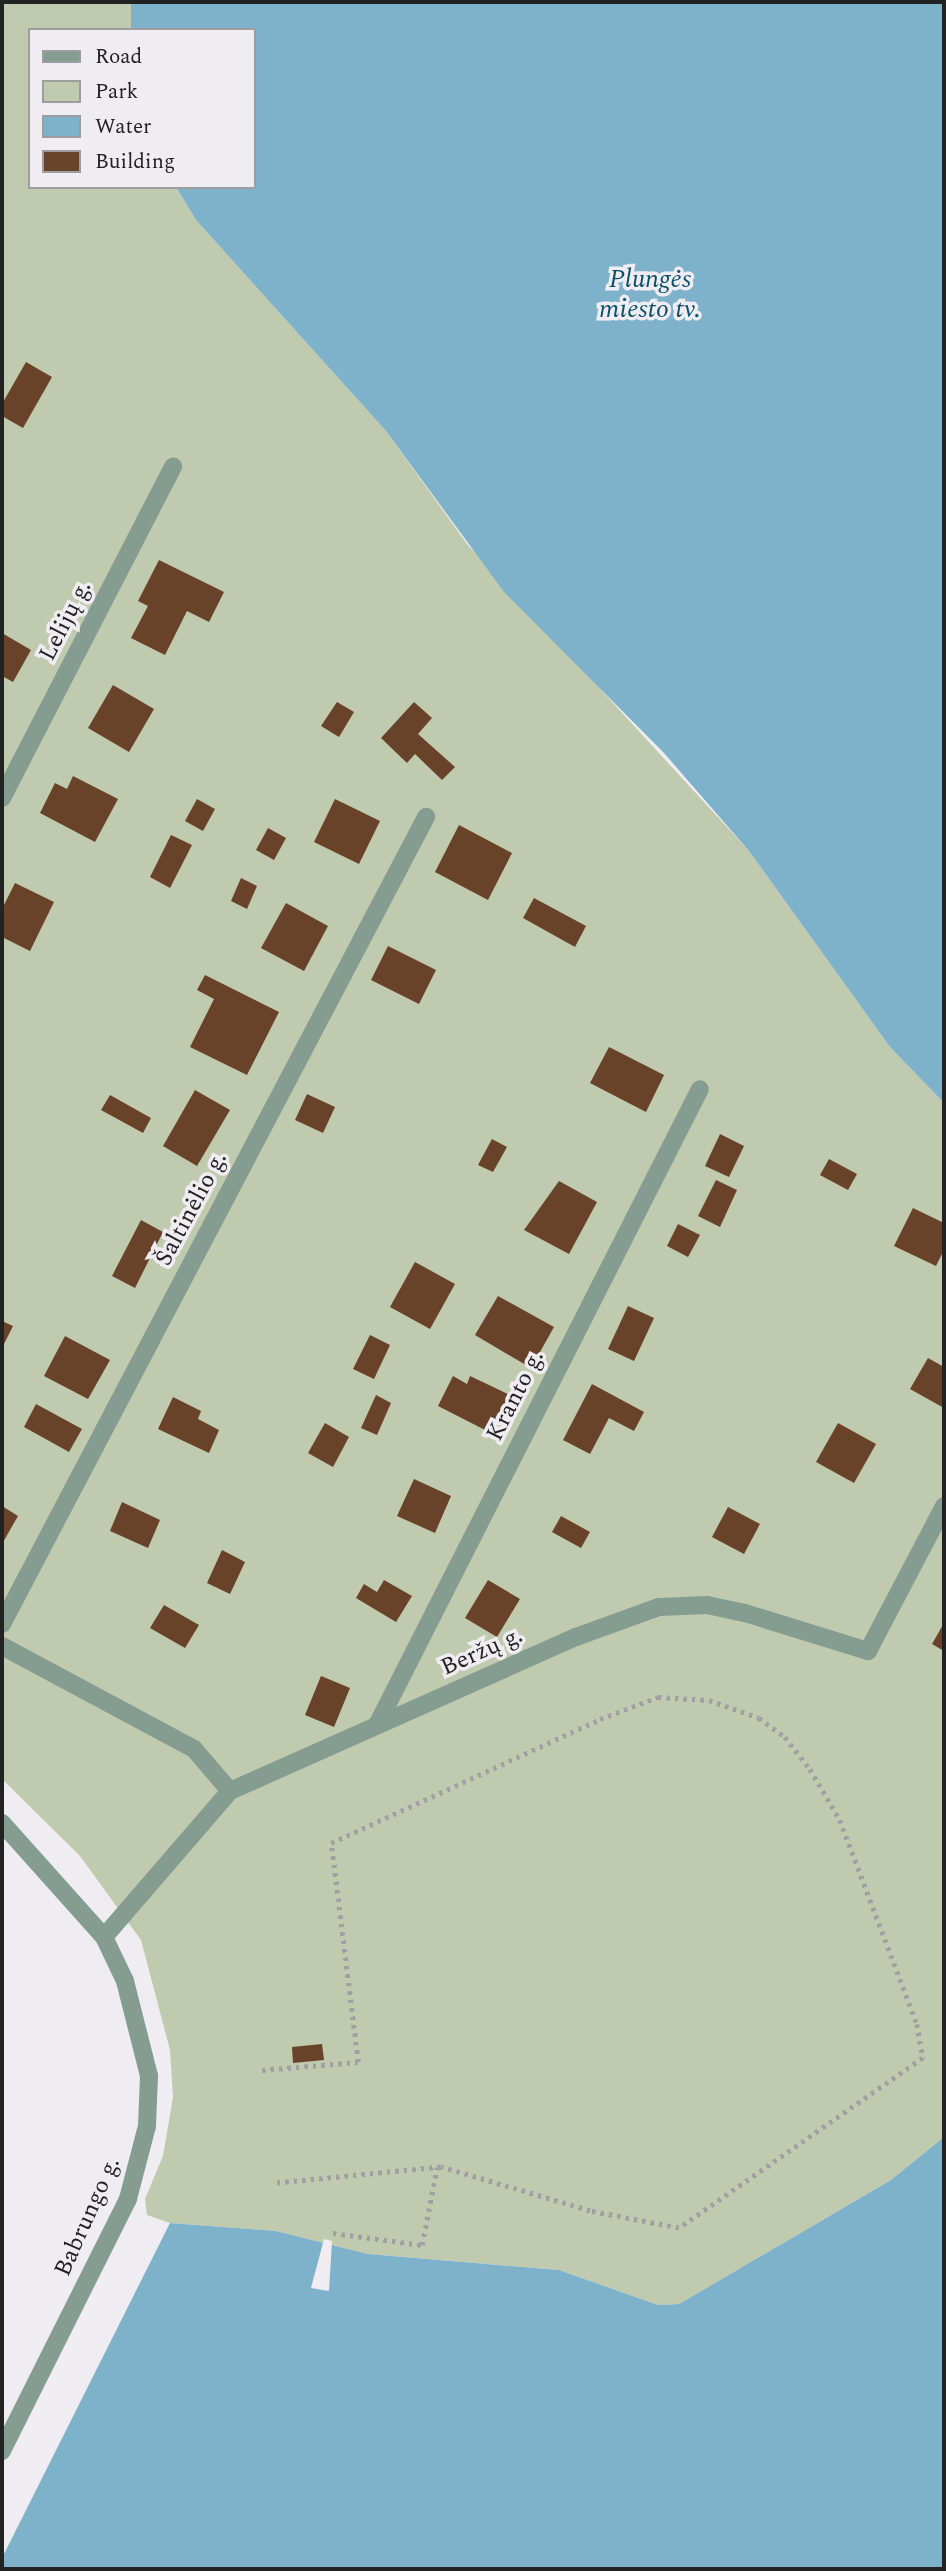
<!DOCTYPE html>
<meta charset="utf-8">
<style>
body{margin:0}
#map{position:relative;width:946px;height:2571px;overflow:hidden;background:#efedf1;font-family:Spectral,serif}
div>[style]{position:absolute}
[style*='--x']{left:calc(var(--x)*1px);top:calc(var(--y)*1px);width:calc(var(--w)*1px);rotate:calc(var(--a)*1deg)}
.green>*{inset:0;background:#c0caae}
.water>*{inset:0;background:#7eb2cb}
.pier>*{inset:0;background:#efedf1}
.building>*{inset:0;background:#69422a}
.path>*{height:4.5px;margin-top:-2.25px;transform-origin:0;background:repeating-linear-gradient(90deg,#a19fa2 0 3.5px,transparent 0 8.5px)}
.minor>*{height:18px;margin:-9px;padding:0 9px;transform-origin:9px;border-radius:9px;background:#859c91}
span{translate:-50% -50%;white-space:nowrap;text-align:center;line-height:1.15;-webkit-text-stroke:7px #efedf1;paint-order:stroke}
.street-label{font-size:24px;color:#232223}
.water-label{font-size:26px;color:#0b516b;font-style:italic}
.frame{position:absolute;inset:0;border:4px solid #232223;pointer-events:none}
.legend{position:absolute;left:28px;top:28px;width:228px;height:161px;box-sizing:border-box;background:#efedf1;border:2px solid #9d9c9f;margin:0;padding:9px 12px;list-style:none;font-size:21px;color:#232223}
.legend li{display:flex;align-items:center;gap:14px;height:35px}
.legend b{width:35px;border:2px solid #9d9c9f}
</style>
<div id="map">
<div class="green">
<i style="clip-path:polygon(2px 2px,131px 2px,131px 30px,30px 30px,30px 187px,176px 187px,196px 220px,386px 431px,467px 544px,749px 851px,890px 1047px,944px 1103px,944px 2137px,891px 2180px,679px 2304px,658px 2305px,559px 2270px,368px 2254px,276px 2231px,170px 2223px,147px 2215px,145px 2199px,163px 2156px,173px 2097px,170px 2050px,141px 1940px,80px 1856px,2px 1779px)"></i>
</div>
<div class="water">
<i style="clip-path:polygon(131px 2px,944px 2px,944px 1103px,890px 1047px,749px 851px,664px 753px,504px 592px,386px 431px,196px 220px,176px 187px,254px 187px,254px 30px,131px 30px)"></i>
<i style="clip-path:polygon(944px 2137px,944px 2569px,2px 2569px,2px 2558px,170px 2223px,276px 2231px,368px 2254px,559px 2270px,658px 2305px,679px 2304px,891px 2180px)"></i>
</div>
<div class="pier">
<i style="clip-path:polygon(324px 2239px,332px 2241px,329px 2291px,311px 2288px)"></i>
</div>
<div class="building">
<i style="clip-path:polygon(26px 362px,52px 377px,23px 428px,2px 416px,2px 404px)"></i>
<i style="clip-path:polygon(159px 560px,224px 592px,209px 622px,187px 611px,165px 655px,131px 638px,148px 606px,138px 601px)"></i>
<i style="clip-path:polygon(2px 633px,31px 650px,13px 682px,2px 676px)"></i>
<i style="clip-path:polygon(113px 685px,154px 709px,129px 752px,88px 728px)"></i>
<i style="clip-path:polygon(337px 702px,354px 712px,339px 737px,321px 726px)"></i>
<i style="clip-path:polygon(414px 702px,432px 718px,418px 734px,455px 767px,442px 780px,415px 754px,407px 763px,381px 738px)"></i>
<i style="clip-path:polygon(73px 776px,118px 799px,95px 842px,40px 813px,55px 783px,67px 789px)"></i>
<i style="clip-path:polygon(197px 799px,215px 809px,203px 831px,185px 821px)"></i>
<i style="clip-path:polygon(335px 799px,380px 821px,359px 864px,314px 842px)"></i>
<i style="clip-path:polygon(459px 825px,512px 853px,488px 900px,435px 872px)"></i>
<i style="clip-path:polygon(268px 828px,286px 838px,274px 860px,256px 850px)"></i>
<i style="clip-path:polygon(171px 835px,192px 845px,170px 888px,150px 877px)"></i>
<i style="clip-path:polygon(241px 878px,257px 886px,247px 909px,231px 901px)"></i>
<i style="clip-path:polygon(15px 883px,54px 902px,30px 951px,2px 937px,2px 909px)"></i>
<i style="clip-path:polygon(534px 898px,586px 926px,575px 947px,523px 918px)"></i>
<i style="clip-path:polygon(286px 903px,328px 926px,304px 971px,261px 948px)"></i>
<i style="clip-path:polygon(388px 946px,436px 970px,419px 1004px,371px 980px)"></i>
<i style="clip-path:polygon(205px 975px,279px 1012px,247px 1075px,190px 1047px,214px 999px,197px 990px)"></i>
<i style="clip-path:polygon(609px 1047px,664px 1075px,646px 1112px,590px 1083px)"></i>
<i style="clip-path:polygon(195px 1090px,230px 1110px,197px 1166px,163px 1146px)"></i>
<i style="clip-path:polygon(307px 1094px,335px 1107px,323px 1133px,295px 1120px)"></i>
<i style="clip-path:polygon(110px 1095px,151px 1118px,143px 1133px,101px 1110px)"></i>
<i style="clip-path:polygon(720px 1134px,744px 1146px,729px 1177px,705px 1166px)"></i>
<i style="clip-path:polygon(492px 1139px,507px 1147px,493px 1172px,478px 1165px)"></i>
<i style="clip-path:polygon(829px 1159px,857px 1174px,848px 1190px,820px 1175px)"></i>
<i style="clip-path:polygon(716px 1180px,737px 1190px,720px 1227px,698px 1216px)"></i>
<i style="clip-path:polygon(559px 1181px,597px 1202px,569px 1254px,524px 1230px)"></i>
<i style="clip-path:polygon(913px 1208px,944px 1223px,944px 1250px,936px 1266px,894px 1246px)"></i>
<i style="clip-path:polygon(141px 1220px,163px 1232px,135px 1288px,112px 1276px)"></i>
<i style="clip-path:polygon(678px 1224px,700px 1235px,688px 1257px,667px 1246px)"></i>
<i style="clip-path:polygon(415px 1262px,455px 1284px,430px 1329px,390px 1307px)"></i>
<i style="clip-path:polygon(498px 1296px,554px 1327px,531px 1368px,475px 1335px)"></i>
<i style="clip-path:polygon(628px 1306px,654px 1318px,634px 1361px,608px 1349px)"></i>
<i style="clip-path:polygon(2px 1321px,13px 1326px,2px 1348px)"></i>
<i style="clip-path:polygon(370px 1335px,390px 1345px,374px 1379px,353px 1369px)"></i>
<i style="clip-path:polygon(65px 1336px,110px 1360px,88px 1399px,44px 1376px)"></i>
<i style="clip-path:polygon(928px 1358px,944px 1367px,944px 1408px,910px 1389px)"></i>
<i style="clip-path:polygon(453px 1376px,467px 1384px,470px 1376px,510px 1395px,491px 1433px,438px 1406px)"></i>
<i style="clip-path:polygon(592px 1384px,644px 1412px,634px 1431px,609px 1418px,590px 1454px,563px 1440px)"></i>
<i style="clip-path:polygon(376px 1395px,391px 1403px,377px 1435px,361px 1428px)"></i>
<i style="clip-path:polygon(173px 1397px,201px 1411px,198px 1419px,219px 1430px,209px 1453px,158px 1429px)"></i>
<i style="clip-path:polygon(36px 1404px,82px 1429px,69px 1452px,24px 1427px)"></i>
<i style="clip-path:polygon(325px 1423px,349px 1437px,333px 1467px,308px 1453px)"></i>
<i style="clip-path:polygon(838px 1423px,876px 1444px,854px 1483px,816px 1462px)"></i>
<i style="clip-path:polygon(414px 1479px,451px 1496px,435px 1533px,397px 1516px)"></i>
<i style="clip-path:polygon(122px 1502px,160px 1520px,148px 1548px,110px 1531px)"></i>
<i style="clip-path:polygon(2px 1506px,18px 1516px,2px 1544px)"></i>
<i style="clip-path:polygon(728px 1507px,760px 1524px,744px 1554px,712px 1537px)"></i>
<i style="clip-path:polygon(561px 1516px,590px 1532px,581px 1548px,552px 1532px)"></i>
<i style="clip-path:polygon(222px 1550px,245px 1562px,230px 1594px,207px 1583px)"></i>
<i style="clip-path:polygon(384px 1580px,412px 1596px,396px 1622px,356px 1598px,364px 1584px,377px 1592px)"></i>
<i style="clip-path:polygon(488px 1580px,520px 1599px,497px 1637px,465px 1618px)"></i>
<i style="clip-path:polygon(164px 1605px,199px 1625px,185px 1648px,150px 1628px)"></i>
<i style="clip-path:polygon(944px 1623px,944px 1651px,932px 1644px)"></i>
<i style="clip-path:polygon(321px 1676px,350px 1688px,334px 1727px,305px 1715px)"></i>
<i style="clip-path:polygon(322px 2044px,324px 2060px,293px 2063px,292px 2047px)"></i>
</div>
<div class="path">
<i style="--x:262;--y:2070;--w:96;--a:-4.8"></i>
<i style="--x:358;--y:2062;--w:221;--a:-97"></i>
<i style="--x:331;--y:1843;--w:296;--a:-24.7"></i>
<i style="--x:600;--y:1719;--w:62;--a:-20.8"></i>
<i style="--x:658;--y:1697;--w:51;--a:3.4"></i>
<i style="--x:709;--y:1700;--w:53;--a:19.8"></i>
<i style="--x:759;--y:1718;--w:32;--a:36"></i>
<i style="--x:785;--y:1737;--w:41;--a:52"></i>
<i style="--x:810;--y:1769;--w:59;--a:59.5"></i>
<i style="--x:840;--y:1820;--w:218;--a:69.3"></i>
<i style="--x:917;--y:2024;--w:35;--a:80"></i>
<i style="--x:923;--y:2058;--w:297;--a:145.1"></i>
<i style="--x:679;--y:2228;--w:91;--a:-169.2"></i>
<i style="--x:590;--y:2211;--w:155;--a:-163.5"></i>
<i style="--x:441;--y:2167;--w:165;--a:174.4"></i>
<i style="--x:333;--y:2233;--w:90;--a:7.7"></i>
<i style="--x:422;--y:2245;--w:79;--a:-79.1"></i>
</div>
<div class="minor">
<i style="--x:2;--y:798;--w:373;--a:-62.7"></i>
<i style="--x:2;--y:1624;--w:912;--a:-62.28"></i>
<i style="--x:2;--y:1646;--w:218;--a:28.2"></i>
<i style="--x:194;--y:1749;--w:55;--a:49.4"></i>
<i style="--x:230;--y:1791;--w:379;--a:-24"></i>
<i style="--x:576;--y:1637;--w:88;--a:-19.9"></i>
<i style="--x:659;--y:1607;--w:48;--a:-2.4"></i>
<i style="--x:707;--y:1605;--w:39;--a:12"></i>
<i style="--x:745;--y:1613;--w:129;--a:17.2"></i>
<i style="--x:868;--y:1651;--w:164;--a:-62.3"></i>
<i style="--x:377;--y:1725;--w:713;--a:-63.08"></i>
<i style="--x:2;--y:1823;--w:153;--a:48.2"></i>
<i style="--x:104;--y:1937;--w:49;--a:64.5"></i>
<i style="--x:125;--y:1981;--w:98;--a:75.8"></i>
<i style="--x:149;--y:2076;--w:50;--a:92.3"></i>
<i style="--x:147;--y:2126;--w:75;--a:104.6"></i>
<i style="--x:128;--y:2199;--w:282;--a:116.6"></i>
<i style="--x:104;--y:1937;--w:193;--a:-49.2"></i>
</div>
<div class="street-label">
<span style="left:66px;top:621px;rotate:-63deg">Lelijų g.</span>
<span style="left:192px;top:1209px;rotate:-62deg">Šaltinėlio g.</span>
<span style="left:516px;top:1396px;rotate:-63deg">Kranto g.</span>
<span style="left:482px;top:1652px;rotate:-24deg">Beržų g.</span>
<span style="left:88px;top:2217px;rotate:-66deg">Babrungo g.</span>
</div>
<div class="water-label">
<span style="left:650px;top:295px">Plungės<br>miesto tv.</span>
</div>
<div class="frame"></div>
<ul class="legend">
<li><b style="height:9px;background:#859c91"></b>Road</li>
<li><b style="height:19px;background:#c0caae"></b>Park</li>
<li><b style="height:19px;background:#7eb2cb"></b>Water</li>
<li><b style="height:19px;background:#69422a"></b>Building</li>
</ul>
</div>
